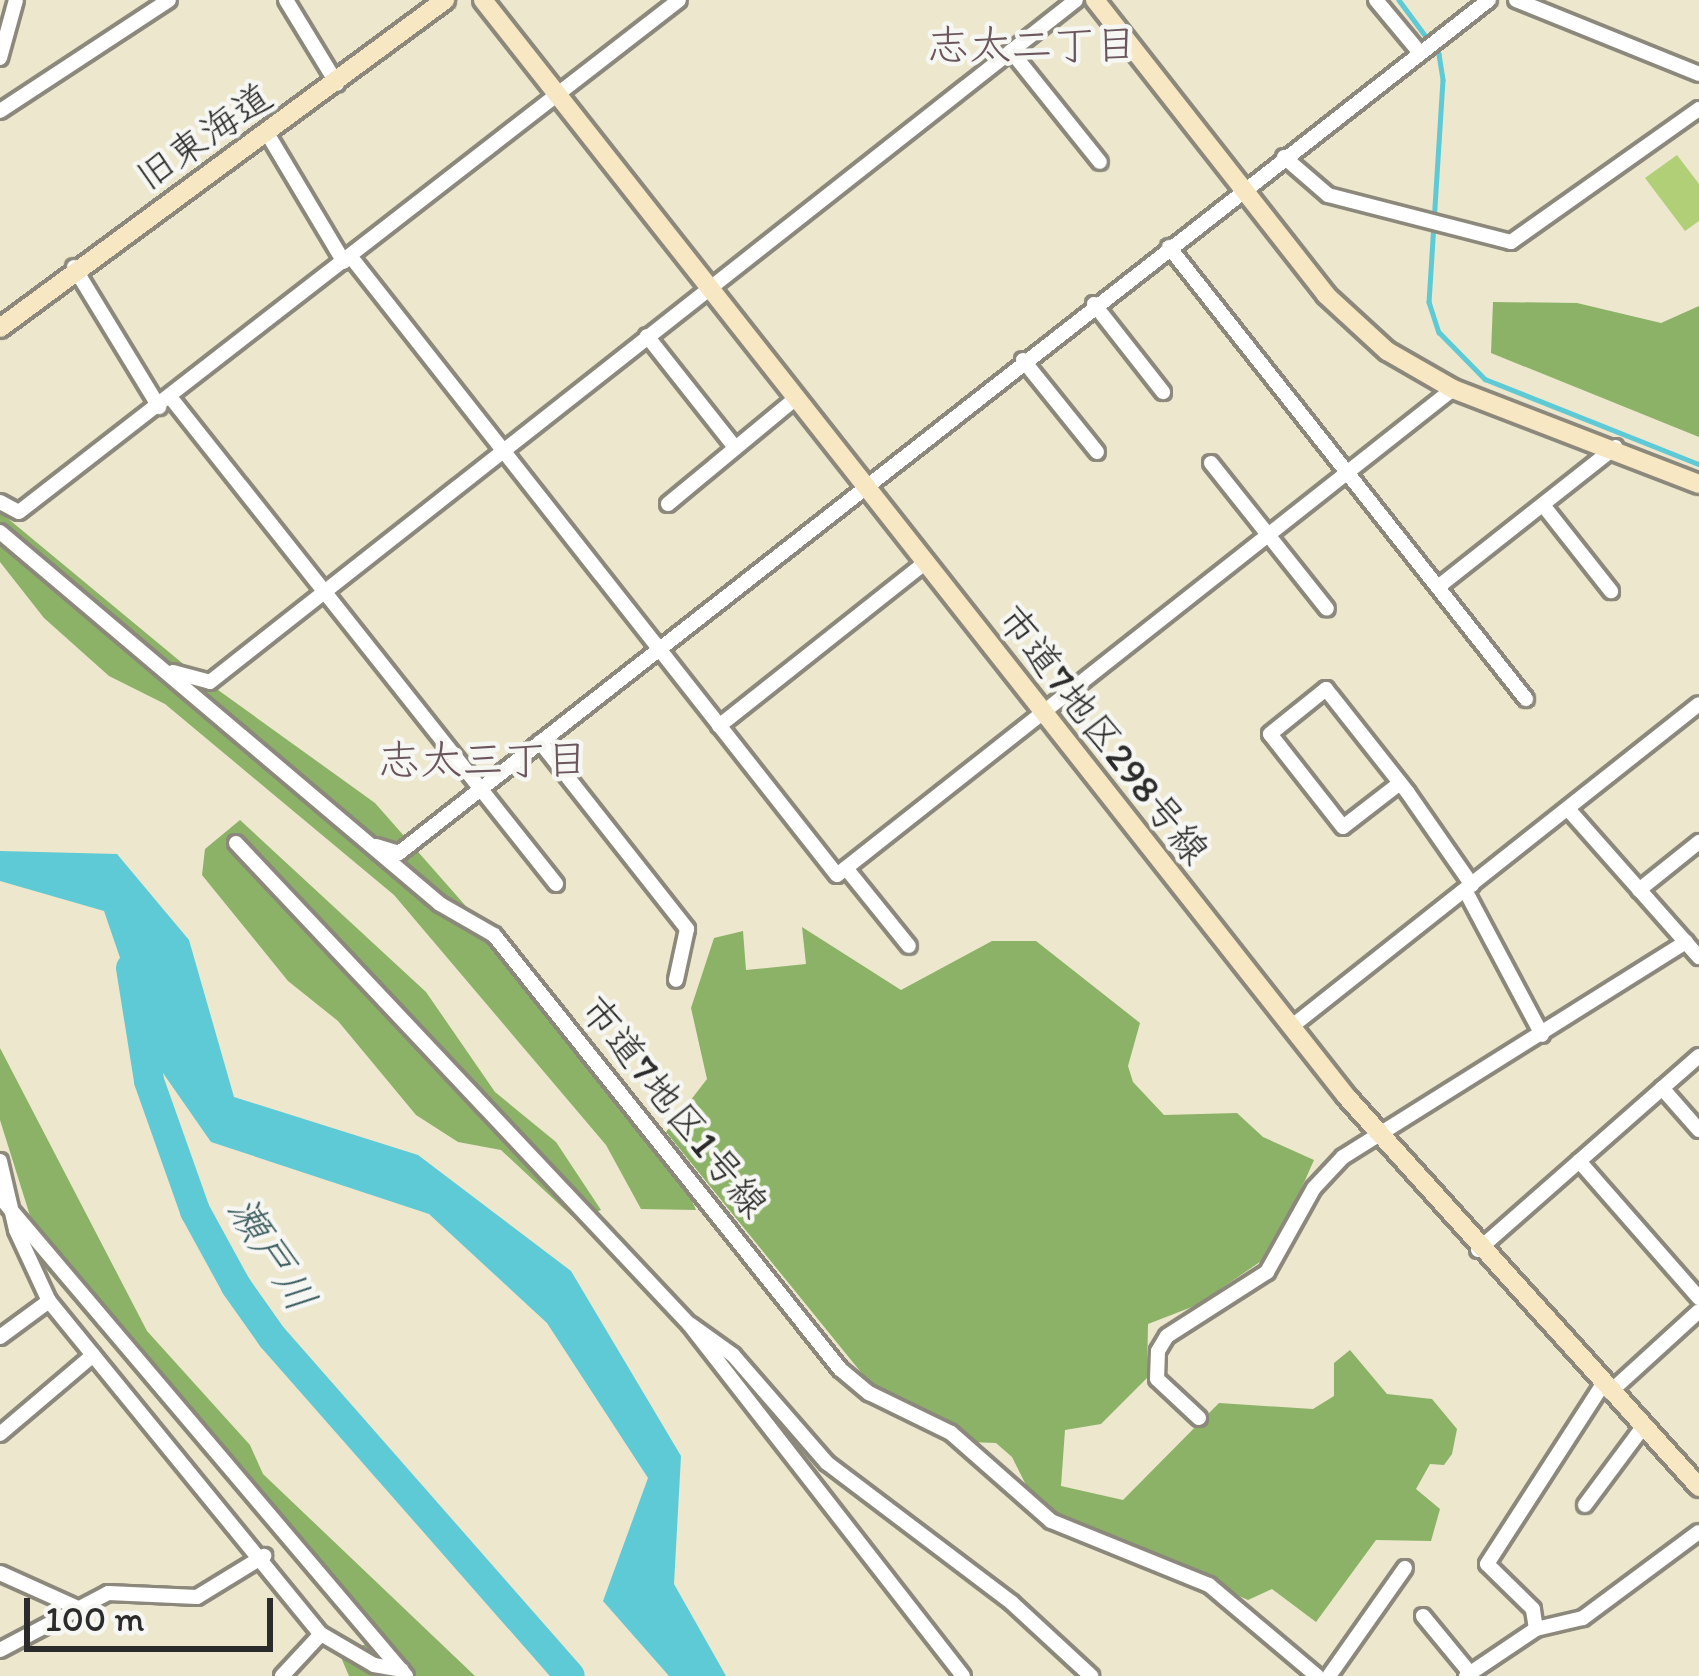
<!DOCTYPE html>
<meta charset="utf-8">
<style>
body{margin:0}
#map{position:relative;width:1699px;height:1676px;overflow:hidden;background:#ece7cd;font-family:Itim,"Klee One",sans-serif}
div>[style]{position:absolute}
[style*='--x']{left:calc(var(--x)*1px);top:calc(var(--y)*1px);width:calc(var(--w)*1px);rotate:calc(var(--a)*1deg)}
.green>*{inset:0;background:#b0cf76}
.forest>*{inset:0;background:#8cb267}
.water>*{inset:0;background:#5ecad5}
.stream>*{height:4.5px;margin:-2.25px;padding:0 2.25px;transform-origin:2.25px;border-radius:2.25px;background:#5ecad5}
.river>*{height:30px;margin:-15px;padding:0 15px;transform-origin:15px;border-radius:15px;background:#5ecad5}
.roads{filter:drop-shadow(3px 0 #8c897c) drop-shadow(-3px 0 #8c897c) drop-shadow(0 3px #8c897c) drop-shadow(0 -3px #8c897c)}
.street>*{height:14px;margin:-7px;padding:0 7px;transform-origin:7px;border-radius:7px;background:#fff}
.secondary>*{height:18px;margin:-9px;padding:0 9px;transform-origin:9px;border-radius:9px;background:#f7e8c3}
span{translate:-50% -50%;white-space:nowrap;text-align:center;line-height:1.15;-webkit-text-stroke:9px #f6f6f2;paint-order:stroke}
.street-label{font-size:39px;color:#2b2b2b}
.neighbourhood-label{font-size:42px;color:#6a565c}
.water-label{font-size:42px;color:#3a5b5e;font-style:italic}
.scale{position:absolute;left:24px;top:1598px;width:249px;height:54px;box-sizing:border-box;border:6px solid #2b2b2b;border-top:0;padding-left:15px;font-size:36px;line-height:42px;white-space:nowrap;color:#2b2b2b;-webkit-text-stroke:9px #f6f6f2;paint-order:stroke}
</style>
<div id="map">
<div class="green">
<i style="clip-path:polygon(1677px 155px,1699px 184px,1699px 221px,1685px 231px,1645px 178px)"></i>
</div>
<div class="forest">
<i style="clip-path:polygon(1493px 302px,1577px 303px,1661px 323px,1699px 306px,1699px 437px,1491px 353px)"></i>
<i style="clip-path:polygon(0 512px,193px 672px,375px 803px,662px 1129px,696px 1210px,641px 1209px,606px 1145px,394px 895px,165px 704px,109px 676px,44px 618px,0 562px)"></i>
<i style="clip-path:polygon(240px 820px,426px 992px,495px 1092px,556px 1142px,601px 1210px,576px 1220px,501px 1150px,458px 1142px,416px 1115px,338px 1021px,288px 981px,202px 875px,205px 849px)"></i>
<i style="clip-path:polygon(802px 927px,901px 990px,992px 941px,1036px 941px,1140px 1023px,1128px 1066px,1133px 1082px,1164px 1115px,1237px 1113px,1263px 1137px,1314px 1160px,1273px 1253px,1197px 1305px,1148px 1324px,1147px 1378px,1101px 1424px,1065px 1430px,1061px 1486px,1123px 1500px,1219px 1403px,1313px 1409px,1334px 1396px,1334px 1363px,1350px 1350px,1387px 1394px,1432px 1399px,1457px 1429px,1452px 1454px,1444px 1465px,1430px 1464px,1416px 1489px,1440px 1509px,1431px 1541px,1376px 1540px,1316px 1622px,1272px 1589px,1248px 1600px,1036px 1505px,1012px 1457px,996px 1443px,970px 1442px,877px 1392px,666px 1132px,707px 1079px,691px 1008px,714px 938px,743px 931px,746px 970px,806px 964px)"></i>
<i style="clip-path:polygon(0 1048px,147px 1331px,250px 1445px,263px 1474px,475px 1676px,349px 1676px,340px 1655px,368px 1643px,47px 1270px,0 1120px)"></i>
</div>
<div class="water">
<i style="clip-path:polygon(0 851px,117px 854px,189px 940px,234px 1097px,418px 1155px,571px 1271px,681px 1456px,674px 1584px,726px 1676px,669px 1676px,603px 1601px,648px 1478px,547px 1323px,429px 1214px,211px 1142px,156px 1063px,104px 911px,0 881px)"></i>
</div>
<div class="stream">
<i style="--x:1399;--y:0;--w:67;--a:53.5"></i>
<i style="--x:1439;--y:54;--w:26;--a:81"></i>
<i style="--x:1443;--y:80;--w:222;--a:93.6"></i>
<i style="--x:1429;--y:302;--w:32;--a:72"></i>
<i style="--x:1439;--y:332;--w:66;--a:45.6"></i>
<i style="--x:1485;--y:379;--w:230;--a:21.7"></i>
</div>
<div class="river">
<i style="--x:131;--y:968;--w:114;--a:80.9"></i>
<i style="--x:149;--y:1081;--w:138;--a:70.5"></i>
<i style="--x:195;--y:1211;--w:85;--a:61.3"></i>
<i style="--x:236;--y:1286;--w:62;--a:54.8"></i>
<i style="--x:272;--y:1337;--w:451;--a:48.7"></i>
</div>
<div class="roads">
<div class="street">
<i style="--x:286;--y:0;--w:98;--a:58.7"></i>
<i style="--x:1376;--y:0;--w:69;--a:50.3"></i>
<i style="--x:1516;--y:0;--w:197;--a:22"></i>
<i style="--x:1011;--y:51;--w:142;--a:51.3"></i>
<i style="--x:0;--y:58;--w:60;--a:-74.6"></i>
<i style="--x:0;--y:111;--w:202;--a:-33.3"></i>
<i style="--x:267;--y:133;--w:150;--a:59.2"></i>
<i style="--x:1284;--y:157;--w:58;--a:40.8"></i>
<i style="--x:1328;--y:195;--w:189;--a:14.4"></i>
<i style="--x:1511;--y:242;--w:230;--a:-35.3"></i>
<i style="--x:1169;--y:247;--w:576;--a:51.7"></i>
<i style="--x:351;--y:257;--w:786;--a:51.82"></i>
<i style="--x:837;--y:875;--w:785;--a:-38.27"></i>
<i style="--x:74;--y:267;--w:164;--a:58.7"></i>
<i style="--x:1094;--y:304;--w:112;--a:51.9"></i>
<i style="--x:647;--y:336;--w:140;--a:51.7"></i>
<i style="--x:1023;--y:360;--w:118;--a:51.2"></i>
<i style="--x:171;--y:398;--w:620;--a:51.61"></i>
<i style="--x:1211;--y:463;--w:186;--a:51.5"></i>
<i style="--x:0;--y:502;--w:21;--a:28"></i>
<i style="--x:19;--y:512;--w:835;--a:-37.8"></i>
<i style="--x:668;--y:504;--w:166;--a:-39.6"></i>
<i style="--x:1543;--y:505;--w:110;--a:51.7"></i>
<i style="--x:0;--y:532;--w:576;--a:40.21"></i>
<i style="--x:440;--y:904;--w:62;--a:29.9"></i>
<i style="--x:494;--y:935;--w:555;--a:51.44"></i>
<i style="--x:840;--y:1369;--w:38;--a:40"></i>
<i style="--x:869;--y:1393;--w:91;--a:26"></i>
<i style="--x:951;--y:1433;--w:133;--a:41.3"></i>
<i style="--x:1051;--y:1521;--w:170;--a:22.1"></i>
<i style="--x:1209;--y:1585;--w:141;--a:40.1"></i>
<i style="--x:1438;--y:587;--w:226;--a:-38.3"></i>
<i style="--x:173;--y:672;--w:38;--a:15"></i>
<i style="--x:210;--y:682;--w:1102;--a:-38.22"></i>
<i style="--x:719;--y:726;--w:264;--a:-38.4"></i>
<i style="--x:540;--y:742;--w:238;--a:51.8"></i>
<i style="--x:687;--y:929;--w:52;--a:102.2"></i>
<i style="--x:1400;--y:783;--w:72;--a:142.3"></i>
<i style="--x:1343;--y:827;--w:118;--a:-128.1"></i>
<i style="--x:1270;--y:734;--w:72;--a:-38.8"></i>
<i style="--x:1326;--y:689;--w:132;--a:51.7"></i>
<i style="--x:1408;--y:793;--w:112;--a:55.2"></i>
<i style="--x:1568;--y:809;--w:198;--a:48.5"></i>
<i style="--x:236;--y:843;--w:661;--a:46.72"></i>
<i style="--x:689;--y:1324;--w:446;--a:52.1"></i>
<i style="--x:376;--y:846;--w:24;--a:17"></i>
<i style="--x:399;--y:853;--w:1384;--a:-38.05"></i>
<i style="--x:846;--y:868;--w:100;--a:51.1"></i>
<i style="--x:1465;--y:890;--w:164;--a:62"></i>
<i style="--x:1639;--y:890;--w:77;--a:-38.7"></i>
<i style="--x:1291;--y:1027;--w:520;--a:-38.37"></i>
<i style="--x:1662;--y:1088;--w:56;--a:48.6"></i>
<i style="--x:0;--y:1161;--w:71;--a:76.9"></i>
<i style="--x:16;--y:1230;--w:78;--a:65.1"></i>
<i style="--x:49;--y:1301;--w:430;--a:50.8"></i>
<i style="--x:1579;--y:1161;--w:182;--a:48.8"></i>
<i style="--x:0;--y:1197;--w:628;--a:49.72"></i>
<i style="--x:1478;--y:1250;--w:294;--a:-41.3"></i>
<i style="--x:691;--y:1325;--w:52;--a:35.5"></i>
<i style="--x:733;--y:1355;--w:143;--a:49"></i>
<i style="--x:827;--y:1463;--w:232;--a:37.1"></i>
<i style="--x:1012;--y:1603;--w:108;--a:42.7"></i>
<i style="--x:0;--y:1337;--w:61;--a:-36.3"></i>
<i style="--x:1610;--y:1392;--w:120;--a:-42.3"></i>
<i style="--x:1199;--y:1418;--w:57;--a:-137.1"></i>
<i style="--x:1157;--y:1379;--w:28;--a:-88"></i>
<i style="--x:1158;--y:1351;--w:17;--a:-59"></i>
<i style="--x:1167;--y:1336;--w:119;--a:-32.6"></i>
<i style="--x:1267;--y:1272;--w:96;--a:-60.8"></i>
<i style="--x:1314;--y:1188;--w:42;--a:-46.9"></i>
<i style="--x:1343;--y:1157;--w:405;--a:-32.1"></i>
<i style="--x:0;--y:1434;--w:122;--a:-40.3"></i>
<i style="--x:1585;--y:1505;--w:97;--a:-53.4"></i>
<i style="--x:0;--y:1573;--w:85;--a:24.2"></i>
<i style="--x:1423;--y:1616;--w:74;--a:50.5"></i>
<i style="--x:1536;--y:1629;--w:20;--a:-99"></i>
<i style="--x:1533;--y:1609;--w:64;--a:-135.6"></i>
<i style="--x:1487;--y:1564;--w:214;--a:-57.2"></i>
<i style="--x:0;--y:1650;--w:122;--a:-27.8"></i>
<i style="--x:108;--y:1593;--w:89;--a:2.6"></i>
<i style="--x:197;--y:1597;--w:79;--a:-31.5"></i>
<i style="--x:282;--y:1676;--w:57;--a:-47.1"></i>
<i style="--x:321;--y:1634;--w:61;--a:30.3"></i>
<i style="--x:374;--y:1665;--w:28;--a:10"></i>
<i style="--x:1329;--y:1676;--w:132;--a:-54.9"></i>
<i style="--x:1466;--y:1676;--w:84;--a:-33.9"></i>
<i style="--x:1536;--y:1629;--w:48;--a:-13.2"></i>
<i style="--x:1583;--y:1618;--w:144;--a:-36.6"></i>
</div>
<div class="secondary">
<i style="--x:483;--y:0;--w:1395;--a:51.78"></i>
<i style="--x:1346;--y:1096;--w:527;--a:47.92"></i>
<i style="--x:1095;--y:0;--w:375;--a:51.9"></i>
<i style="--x:1326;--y:295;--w:83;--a:42.6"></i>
<i style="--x:1387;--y:351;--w:76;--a:29.9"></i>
<i style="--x:1453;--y:389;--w:264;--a:21.1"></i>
<i style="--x:0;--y:328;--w:553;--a:-36.39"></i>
</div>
</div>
<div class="street-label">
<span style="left:204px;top:137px;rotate:-35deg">旧東海道</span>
<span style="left:1103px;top:735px;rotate:52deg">市道7地区298号線</span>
<span style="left:674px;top:1107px;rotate:51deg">市道7地区1号線</span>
</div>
<div class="neighbourhood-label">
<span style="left:1032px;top:45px">志太二丁目</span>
<span style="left:483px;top:760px">志太三丁目</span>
</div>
<div class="water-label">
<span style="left:272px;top:1254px;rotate:58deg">瀬戸川</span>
</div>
<div class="scale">100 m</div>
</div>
